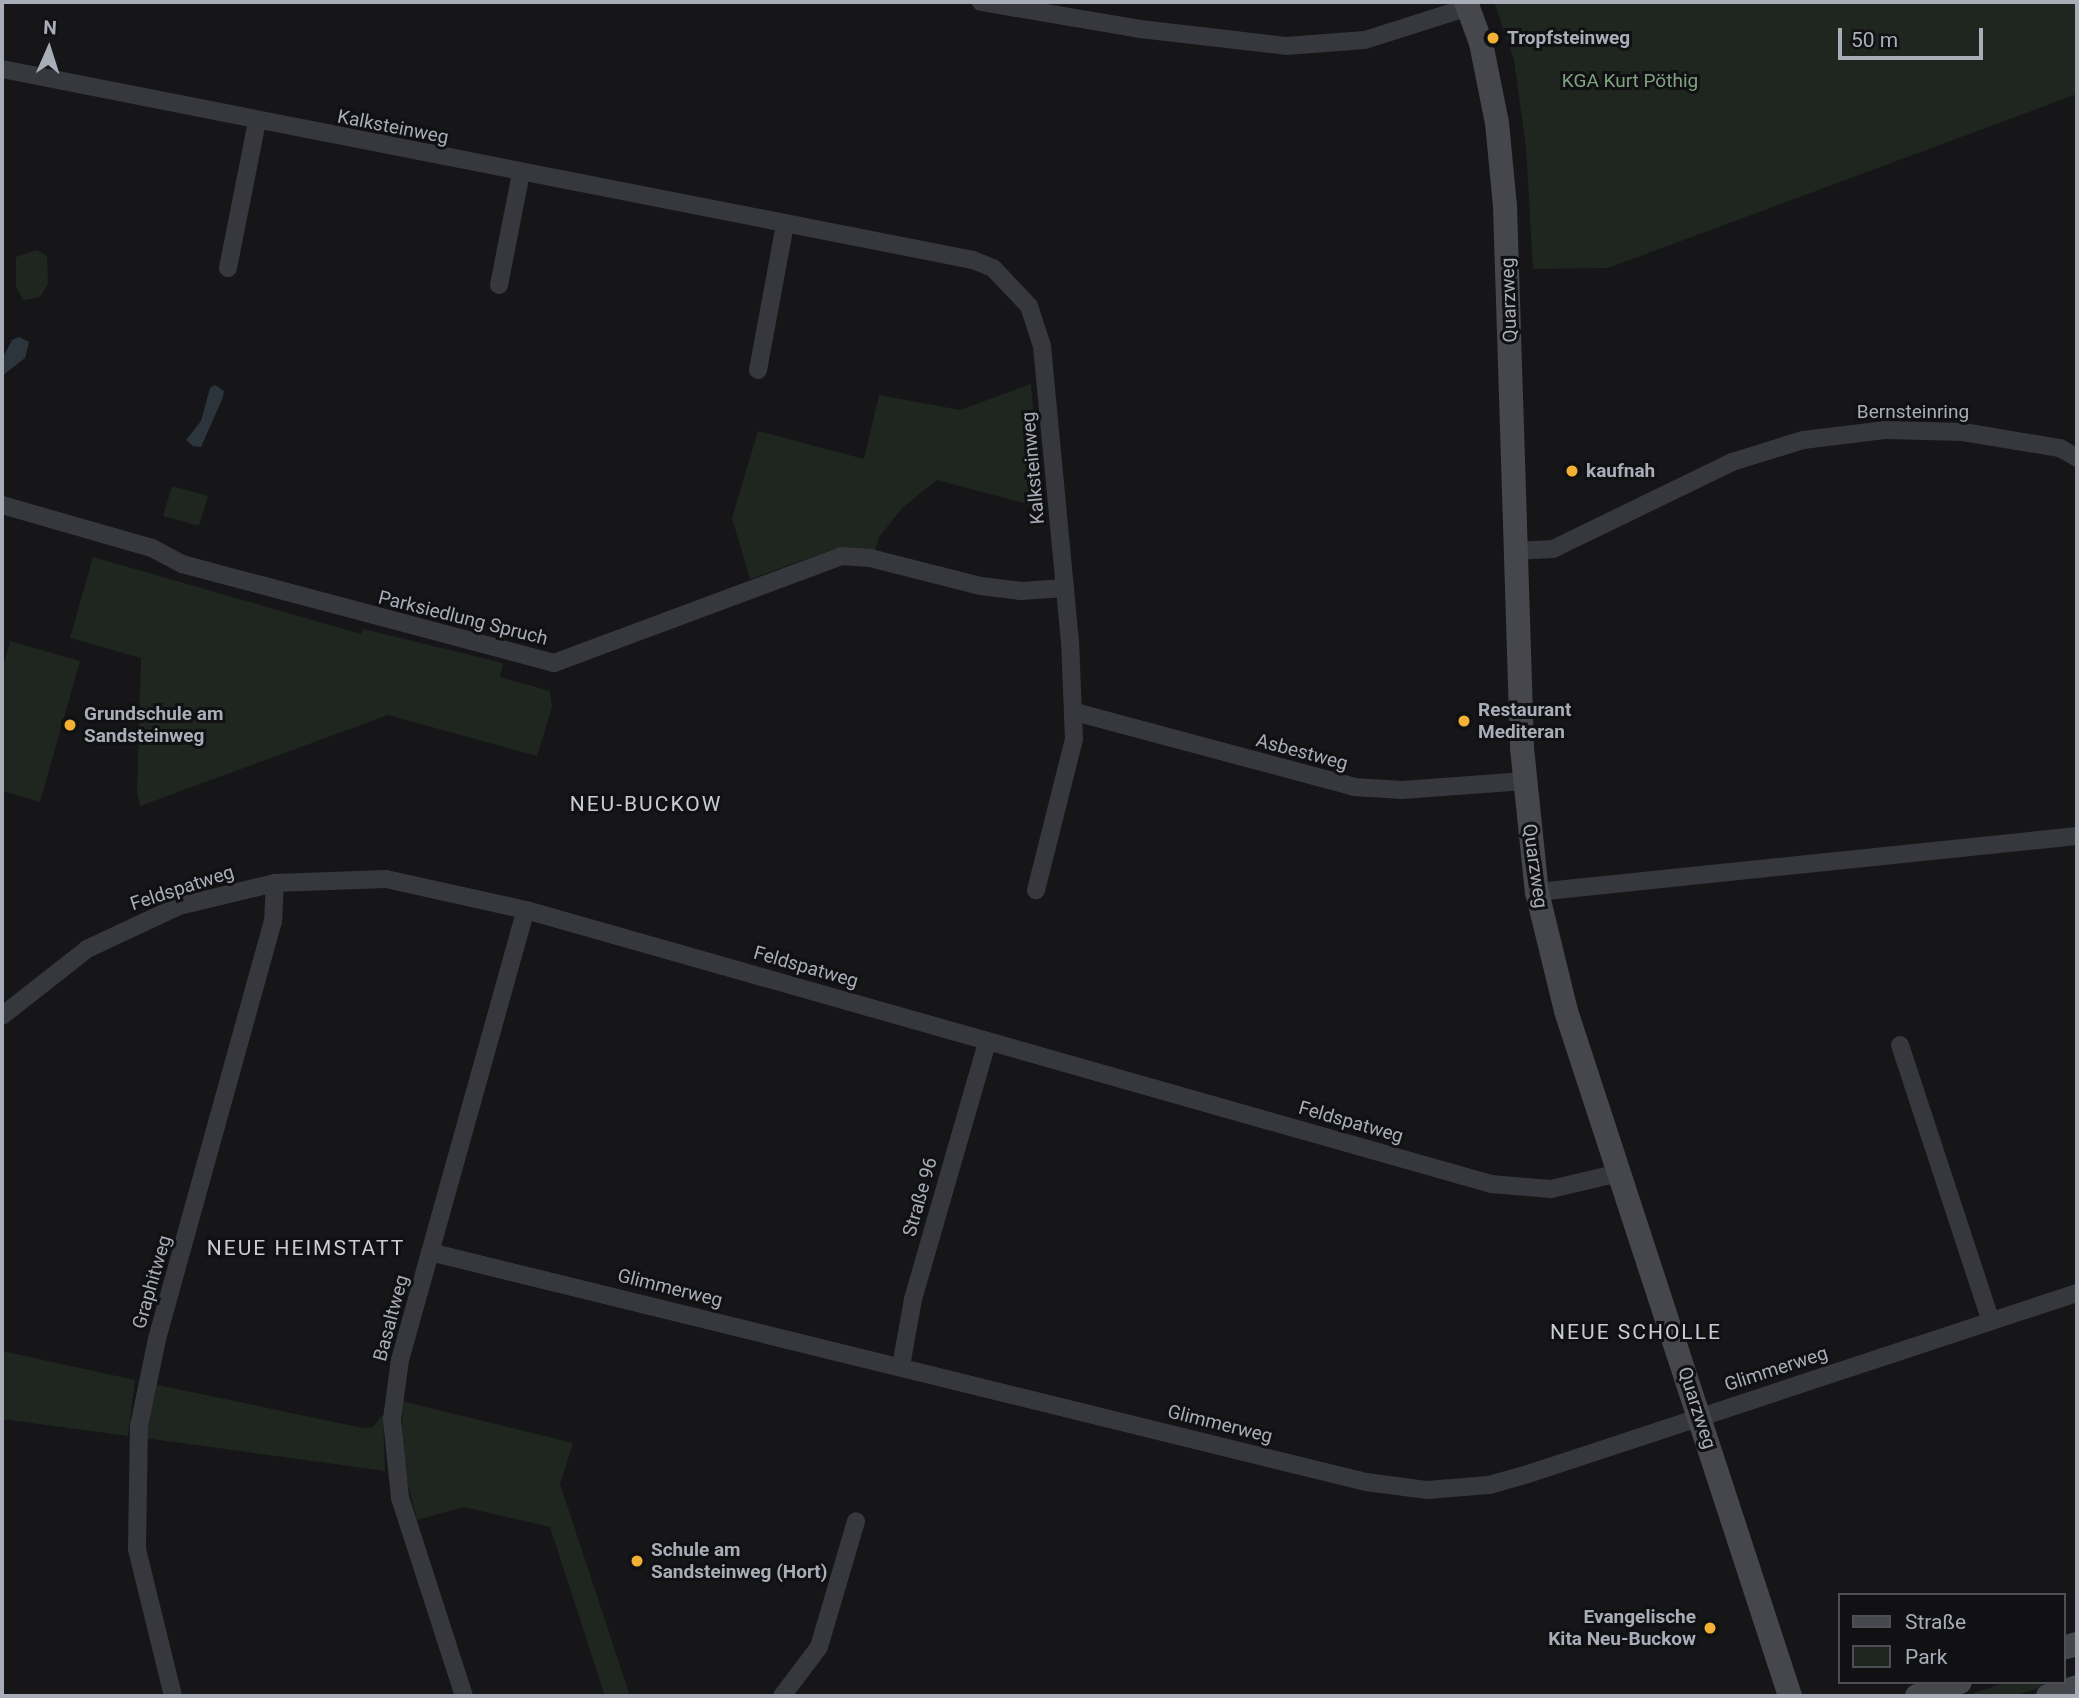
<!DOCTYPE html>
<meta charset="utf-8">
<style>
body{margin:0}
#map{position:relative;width:2079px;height:1698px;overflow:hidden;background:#161618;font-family:Roboto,sans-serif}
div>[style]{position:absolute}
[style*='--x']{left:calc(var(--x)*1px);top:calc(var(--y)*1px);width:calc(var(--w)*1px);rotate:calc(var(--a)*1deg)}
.green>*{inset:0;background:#1e261f}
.water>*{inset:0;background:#2c353c}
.street>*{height:18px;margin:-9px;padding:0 9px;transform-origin:9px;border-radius:9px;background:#37383d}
.secondary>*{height:24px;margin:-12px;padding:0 12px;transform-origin:12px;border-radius:12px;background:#45474d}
.dots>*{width:19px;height:19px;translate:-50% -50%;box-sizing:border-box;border:4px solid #111113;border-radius:50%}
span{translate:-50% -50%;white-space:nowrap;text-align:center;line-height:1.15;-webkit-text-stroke:6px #111113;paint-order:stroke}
.poi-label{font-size:19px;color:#a8adb8;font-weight:700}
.left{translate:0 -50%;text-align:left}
.right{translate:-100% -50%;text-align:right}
.park-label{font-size:19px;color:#7fa381}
.street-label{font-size:19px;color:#a8adb8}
.neighbourhood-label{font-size:21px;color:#c9ccd4;letter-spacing:2px}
.frame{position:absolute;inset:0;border:4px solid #a8adb8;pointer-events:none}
.legend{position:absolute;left:1838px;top:1593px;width:228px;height:91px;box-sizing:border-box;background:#111113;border:2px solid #4d4f55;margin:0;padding:9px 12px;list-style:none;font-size:21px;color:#a8adb8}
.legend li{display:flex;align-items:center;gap:14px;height:35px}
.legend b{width:35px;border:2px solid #4d4f55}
.north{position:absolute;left:14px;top:14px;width:70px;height:70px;-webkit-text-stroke:5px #111113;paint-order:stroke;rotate:3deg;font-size:19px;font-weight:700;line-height:28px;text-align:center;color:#a8adb8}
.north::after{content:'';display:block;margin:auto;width:24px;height:32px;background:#a8adb8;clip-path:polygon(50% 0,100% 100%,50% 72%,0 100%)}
.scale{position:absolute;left:1838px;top:28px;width:145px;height:32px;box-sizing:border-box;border:4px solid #a8adb8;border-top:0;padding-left:9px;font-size:21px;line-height:24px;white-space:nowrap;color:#a8adb8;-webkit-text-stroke:5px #111113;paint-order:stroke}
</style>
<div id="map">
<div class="green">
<i style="clip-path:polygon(1494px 2px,2077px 2px,2077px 94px,1608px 268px,1533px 269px,1526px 148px,1514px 60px)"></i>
<i style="clip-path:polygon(37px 250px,47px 256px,48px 284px,40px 297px,23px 300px,16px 286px,16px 257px)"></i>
<i style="clip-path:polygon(1031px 384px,1042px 508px,937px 480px,903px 507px,879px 537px,875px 551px,840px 547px,750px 579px,732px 518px,758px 431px,864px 459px,879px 395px,960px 410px)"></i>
<i style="clip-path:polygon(172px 486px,208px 496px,199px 526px,163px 516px)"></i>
<i style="clip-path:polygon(93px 557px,361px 634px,363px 629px,503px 663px,500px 677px,550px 691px,552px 707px,537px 756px,388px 715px,140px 806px,137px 792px,141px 658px,70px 638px)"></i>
<i style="clip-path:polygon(10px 641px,80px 661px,40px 802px,2px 791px,2px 671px)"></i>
<i style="clip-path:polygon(2px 1351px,135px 1380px,128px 1436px,2px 1419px)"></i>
<i style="clip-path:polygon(153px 1384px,363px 1428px,373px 1427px,383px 1414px,385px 1471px,145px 1438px)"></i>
<i style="clip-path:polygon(402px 1401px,573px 1443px,560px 1484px,630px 1696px,605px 1696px,550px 1527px,464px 1507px,417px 1520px,403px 1465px)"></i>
<i style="clip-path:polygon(2007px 1682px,2057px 1682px,2014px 1696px,1965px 1696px)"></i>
</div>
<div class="water">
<i style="clip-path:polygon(19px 337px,29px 342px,25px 358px,2px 376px,2px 359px,12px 340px)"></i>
<i style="clip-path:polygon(215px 385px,224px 391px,223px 397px,201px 447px,193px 446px,186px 440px,201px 421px,210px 388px)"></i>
</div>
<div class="street">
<i style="--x:981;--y:2;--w:161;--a:9.6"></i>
<i style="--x:1140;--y:29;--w:147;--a:6.6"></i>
<i style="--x:1286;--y:46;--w:79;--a:-4.3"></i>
<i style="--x:1365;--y:40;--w:109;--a:-17.6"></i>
<i style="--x:2;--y:69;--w:990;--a:11.13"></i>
<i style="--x:973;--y:260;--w:22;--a:22"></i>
<i style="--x:993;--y:268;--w:52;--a:46.5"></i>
<i style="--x:1029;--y:306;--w:42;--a:72"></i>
<i style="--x:1042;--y:346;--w:295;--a:84.6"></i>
<i style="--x:1070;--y:640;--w:99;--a:87.7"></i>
<i style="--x:1074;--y:739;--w:156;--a:104.1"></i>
<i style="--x:228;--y:268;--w:149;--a:-78.8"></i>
<i style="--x:499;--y:285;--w:114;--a:-78.9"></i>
<i style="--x:758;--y:370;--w:147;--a:-79.5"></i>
<i style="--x:2;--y:505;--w:156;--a:16"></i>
<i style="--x:152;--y:548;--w:34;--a:28"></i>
<i style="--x:182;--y:564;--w:385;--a:14.9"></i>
<i style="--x:554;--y:663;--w:306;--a:-20.4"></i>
<i style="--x:841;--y:556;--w:29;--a:4"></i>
<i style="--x:870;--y:558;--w:114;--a:14.2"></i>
<i style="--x:981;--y:586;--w:40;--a:7.1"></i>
<i style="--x:1021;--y:591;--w:44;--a:-3.9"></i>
<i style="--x:1516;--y:551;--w:37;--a:-3"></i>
<i style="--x:1553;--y:549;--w:199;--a:-25.9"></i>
<i style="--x:1732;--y:462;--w:74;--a:-17.2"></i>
<i style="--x:1803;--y:440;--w:84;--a:-6.9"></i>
<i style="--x:1886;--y:430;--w:77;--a:1.5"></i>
<i style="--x:1963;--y:432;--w:98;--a:9.4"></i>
<i style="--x:2060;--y:448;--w:20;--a:30"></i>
<i style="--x:1075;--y:712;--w:289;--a:15"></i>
<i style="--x:1354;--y:787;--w:48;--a:3.6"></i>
<i style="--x:1402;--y:790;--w:123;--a:-4.2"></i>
<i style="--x:1537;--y:892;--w:543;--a:-5.92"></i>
<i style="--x:2;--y:1016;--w:108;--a:-38.2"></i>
<i style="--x:87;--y:949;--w:102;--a:-25.1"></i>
<i style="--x:179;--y:906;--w:99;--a:-13.5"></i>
<i style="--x:275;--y:883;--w:111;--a:-2.1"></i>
<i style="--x:386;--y:879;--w:143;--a:12.5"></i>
<i style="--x:526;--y:910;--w:1003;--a:15.85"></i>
<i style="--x:1491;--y:1184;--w:60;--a:4.8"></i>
<i style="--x:1551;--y:1189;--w:70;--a:-13.2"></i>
<i style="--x:1900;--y:1045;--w:291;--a:71.8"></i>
<i style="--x:430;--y:1252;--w:964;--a:13.81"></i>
<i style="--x:1366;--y:1482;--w:62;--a:7.5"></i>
<i style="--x:1427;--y:1490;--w:62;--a:-4.6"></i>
<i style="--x:1489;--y:1485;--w:41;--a:-15.8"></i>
<i style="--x:1528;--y:1474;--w:578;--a:-18.25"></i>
<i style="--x:901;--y:1366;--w:68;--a:-79.8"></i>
<i style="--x:913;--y:1299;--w:267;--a:-73.9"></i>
<i style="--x:173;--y:1696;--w:151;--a:-103.8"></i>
<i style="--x:137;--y:1549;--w:123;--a:-89.1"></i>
<i style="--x:139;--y:1426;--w:89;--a:-78.3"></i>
<i style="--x:157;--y:1339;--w:433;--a:-74.5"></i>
<i style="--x:273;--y:922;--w:39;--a:-87"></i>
<i style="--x:464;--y:1696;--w:208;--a:-107.9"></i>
<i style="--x:400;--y:1498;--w:79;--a:-95.8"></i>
<i style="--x:392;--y:1419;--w:60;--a:-82.3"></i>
<i style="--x:400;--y:1360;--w:467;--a:-74.4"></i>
<i style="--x:782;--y:1696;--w:61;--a:-52.9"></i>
<i style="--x:819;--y:1647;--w:131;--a:-73.6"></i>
</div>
<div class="secondary">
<i style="--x:1466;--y:2;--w:44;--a:69.9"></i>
<i style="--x:1481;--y:43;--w:82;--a:78.7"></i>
<i style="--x:1497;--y:123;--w:83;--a:84.5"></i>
<i style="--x:1505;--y:206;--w:542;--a:88.2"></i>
<i style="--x:1522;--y:748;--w:145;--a:84.1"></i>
<i style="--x:1537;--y:892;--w:122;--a:76.3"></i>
<i style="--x:1566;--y:1011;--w:721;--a:71.89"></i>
<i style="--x:2063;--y:1648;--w:15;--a:-16"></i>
<i style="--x:1917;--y:1696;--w:45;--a:-18"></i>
<i style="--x:2048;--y:1696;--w:30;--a:-17"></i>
</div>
<div class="dots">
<i style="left:1493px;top:38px;background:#f2b134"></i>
<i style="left:1572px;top:471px;background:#f2b134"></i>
<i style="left:1464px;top:721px;background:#f2b134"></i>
<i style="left:70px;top:725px;background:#f2b134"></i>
<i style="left:637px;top:1561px;background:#f2b134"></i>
<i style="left:1710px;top:1628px;background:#f2b134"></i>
</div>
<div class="poi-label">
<span class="left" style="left:1507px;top:38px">Tropfsteinweg</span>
<span class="left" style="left:1586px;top:471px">kaufnah</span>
<span class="left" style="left:1478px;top:721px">Restaurant<br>Mediteran</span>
<span class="left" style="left:84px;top:725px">Grundschule am<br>Sandsteinweg</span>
<span class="left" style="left:651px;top:1561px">Schule am<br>Sandsteinweg (Hort)</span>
<span class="right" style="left:1696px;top:1628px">Evangelische<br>Kita Neu-Buckow</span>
</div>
<div class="park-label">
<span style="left:1630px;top:81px">KGA Kurt Pöthig</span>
</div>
<div class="street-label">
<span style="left:393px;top:127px;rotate:11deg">Kalksteinweg</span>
<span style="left:1509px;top:300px;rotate:-92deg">Quarzweg</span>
<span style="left:1913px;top:412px">Bernsteinring</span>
<span style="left:1033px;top:468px;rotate:-95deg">Kalksteinweg</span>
<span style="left:463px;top:618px;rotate:14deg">Parksiedlung Spruch</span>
<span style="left:1302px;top:752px;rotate:15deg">Asbestweg</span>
<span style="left:1535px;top:866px;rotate:82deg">Quarzweg</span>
<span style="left:182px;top:888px;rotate:-18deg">Feldspatweg</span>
<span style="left:806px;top:967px;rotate:16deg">Feldspatweg</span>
<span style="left:1351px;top:1122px;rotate:16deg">Feldspatweg</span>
<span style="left:920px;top:1197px;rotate:-74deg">Straße 96</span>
<span style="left:152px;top:1282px;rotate:-74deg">Graphitweg</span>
<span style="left:670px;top:1288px;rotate:14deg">Glimmerweg</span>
<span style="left:391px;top:1318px;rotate:-75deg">Basaltweg</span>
<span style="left:1776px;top:1369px;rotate:-18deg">Glimmerweg</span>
<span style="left:1697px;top:1408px;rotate:72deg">Quarzweg</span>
<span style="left:1220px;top:1424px;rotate:14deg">Glimmerweg</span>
</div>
<div class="neighbourhood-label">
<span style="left:646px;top:804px">NEU-BUCKOW</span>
<span style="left:306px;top:1248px">NEUE HEIMSTATT</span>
<span style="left:1636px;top:1332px">NEUE SCHOLLE</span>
</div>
<div class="frame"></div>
<ul class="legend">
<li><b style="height:9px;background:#45474d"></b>Straße</li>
<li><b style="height:19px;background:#1e261f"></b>Park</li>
</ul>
<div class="north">N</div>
<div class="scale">50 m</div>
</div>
